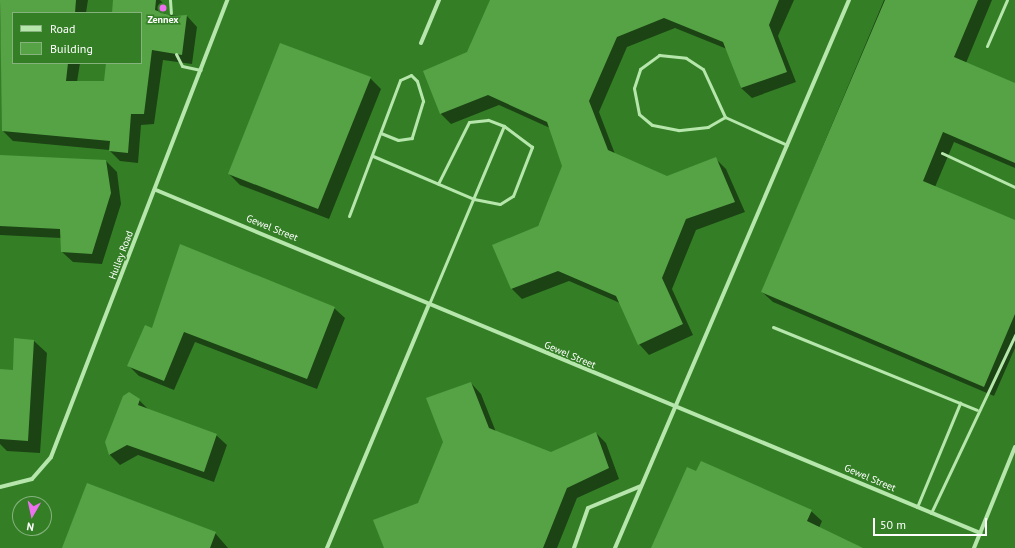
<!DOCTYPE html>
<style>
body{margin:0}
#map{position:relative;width:1015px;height:548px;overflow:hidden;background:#347f26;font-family:"PT Sans",sans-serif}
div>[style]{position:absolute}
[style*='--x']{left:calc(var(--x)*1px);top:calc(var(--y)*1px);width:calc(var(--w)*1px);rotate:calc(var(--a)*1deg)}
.shadow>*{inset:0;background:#0007}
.building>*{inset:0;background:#56a346}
.service>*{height:3px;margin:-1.5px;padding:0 1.5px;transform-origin:1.5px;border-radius:1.5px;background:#b6e6ac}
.minor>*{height:4px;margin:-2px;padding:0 2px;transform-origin:2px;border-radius:2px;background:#b6e6ac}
.dots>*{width:11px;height:11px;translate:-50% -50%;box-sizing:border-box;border:2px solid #347f26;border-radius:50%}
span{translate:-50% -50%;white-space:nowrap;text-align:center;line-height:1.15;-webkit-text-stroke:3px #347f26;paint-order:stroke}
.poi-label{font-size:10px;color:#fff;font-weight:700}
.street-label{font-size:10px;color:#fff}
.legend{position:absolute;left:12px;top:12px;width:130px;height:52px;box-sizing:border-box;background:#347f26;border:1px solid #85b27d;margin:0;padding:5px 7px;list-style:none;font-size:12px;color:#fff}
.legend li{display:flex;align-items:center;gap:8px;height:20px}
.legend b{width:20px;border:1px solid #85b27d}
.north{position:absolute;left:12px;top:496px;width:40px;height:40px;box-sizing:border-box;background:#347f26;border:1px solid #85b27d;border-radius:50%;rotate:189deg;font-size:11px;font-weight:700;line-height:16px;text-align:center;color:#fff}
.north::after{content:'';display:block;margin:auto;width:14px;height:18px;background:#ed71ef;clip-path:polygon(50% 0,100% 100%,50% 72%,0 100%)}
.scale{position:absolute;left:873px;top:518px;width:114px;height:18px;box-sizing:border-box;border:2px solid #fff;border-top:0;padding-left:5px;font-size:12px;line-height:14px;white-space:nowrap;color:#fff;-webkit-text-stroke:3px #347f26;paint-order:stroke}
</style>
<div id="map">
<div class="shadow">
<i style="clip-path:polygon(0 0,88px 0,86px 13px,13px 13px,13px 63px,80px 63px,77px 82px,105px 82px,107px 63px,141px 63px,141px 13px,113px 13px,114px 0,160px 0,166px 6px,165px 15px,187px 16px,197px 27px,192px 64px,163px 60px,154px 124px,141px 125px,138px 163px,120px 161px,109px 150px,13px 141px,3px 131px)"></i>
<i style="clip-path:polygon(491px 0,794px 0,778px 36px,796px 82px,752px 98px,741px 88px,727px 49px,675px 28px,627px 47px,599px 112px,615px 154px,667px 177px,715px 158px,726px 169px,745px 212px,696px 230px,672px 289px,693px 335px,649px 355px,639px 344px,620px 303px,569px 281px,522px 299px,511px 288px,564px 166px,550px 128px,499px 105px,451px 124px,441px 114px)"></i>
<i style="clip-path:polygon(884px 0,992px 0,966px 63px,1015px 84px,1015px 168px,954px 142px,935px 187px,1015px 221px,1015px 348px,994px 396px,773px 302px,762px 292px)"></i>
<i style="clip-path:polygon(370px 78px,381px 89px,329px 219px,240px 185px,229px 174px)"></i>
<i style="clip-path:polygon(0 156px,106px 161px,117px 172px,121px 204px,102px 264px,73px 262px,62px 252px,61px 238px,0 235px)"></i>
<i style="clip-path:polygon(334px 308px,345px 318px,317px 389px,195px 342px,174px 390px,139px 376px,129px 366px,153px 329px)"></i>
<i style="clip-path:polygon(34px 341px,47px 353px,40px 453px,7px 451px,0 444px,0 370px,14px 372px)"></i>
<i style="clip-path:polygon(471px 383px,481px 394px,496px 432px,551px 453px,596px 433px,606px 443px,619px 479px,577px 498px,557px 548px,385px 548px,419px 504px)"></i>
<i style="clip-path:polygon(139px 400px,149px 410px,216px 435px,227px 445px,214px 482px,138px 455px,120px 465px,110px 455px,106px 442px)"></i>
<i style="clip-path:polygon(811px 511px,822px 521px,819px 528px,861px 548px,652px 548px)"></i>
<i style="clip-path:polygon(215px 533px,228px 548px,63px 548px)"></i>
</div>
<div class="building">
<i style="clip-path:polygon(0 0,76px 0,75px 13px,13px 13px,13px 63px,68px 63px,66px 81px,104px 81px,106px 63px,141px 63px,141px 13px,112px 13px,113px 0,156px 0,155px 10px,171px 16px,187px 15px,182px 55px,152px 50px,144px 114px,131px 114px,128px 153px,109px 151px,110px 141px,2px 131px)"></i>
<i style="clip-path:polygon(490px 0,779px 0,769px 25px,787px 72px,741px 88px,723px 42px,664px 18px,617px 37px,589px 101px,608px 150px,667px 176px,716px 157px,735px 202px,686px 219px,662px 278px,683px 324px,638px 345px,616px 296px,558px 271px,511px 289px,492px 245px,538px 226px,562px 166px,547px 122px,488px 95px,440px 114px,423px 71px,467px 52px)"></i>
<i style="clip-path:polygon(885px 0,978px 0,954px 57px,1015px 83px,1015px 163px,943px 132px,923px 181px,1015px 220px,1015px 314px,984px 387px,761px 292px)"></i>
<i style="clip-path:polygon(280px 43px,371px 77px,318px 209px,228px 174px)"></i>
<i style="clip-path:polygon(0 155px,106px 160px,111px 193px,92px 254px,61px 252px,60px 229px,0 226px)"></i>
<i style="clip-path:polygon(180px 244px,335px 307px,307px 379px,184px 332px,164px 381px,127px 366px,145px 325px,152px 328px)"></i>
<i style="clip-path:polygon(14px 338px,34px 340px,28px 441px,0 439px,0 369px,13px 370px)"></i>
<i style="clip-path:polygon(471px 382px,489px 428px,551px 452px,596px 432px,609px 468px,567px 488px,543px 548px,384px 548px,373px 520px,418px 503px,443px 442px,426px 398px)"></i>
<i style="clip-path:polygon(129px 392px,140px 399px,138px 405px,217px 434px,204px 472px,127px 445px,109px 455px,105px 442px,123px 396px)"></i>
<i style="clip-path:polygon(701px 461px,812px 510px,807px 521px,863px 548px,651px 548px,687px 467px,696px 471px)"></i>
<i style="clip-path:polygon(87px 483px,216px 532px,210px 548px,62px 548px)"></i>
</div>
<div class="service">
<i style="--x:170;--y:0;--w:13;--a:86"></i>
<i style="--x:987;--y:46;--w:50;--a:-66.5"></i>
<i style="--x:176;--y:54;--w:13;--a:63"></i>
<i style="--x:182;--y:66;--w:19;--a:12"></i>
<i style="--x:725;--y:117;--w:20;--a:150"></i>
<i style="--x:708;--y:127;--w:30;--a:174"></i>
<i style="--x:678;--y:130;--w:26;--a:-169"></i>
<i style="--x:652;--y:125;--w:17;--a:-140"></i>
<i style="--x:639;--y:114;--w:26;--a:-101"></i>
<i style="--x:634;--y:88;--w:20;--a:-72"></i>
<i style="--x:640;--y:69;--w:24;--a:-36"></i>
<i style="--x:659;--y:55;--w:27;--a:6"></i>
<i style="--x:686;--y:58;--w:20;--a:33"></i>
<i style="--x:703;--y:69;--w:53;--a:65.4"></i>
<i style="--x:725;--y:117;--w:68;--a:24.3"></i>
<i style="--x:942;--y:153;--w:81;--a:25"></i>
<i style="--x:373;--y:156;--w:110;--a:23.1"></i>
<i style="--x:474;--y:199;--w:26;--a:11"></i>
<i style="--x:500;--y:204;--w:15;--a:-32"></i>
<i style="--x:513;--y:196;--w:53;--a:-68.8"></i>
<i style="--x:532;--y:147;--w:35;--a:-143"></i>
<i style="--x:504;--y:126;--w:17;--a:-159"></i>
<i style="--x:488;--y:120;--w:19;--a:174"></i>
<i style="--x:469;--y:122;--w:69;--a:116.6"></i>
<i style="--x:349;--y:216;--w:145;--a:-69.4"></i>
<i style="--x:400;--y:80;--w:12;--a:-24"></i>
<i style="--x:411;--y:75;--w:8;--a:45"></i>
<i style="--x:417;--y:81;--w:21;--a:73"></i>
<i style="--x:423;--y:101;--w:39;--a:107"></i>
<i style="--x:412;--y:138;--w:14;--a:172"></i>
<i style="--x:398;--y:140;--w:18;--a:-158"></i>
<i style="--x:429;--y:304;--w:193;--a:-67.2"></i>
<i style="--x:773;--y:327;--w:220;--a:22.1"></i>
<i style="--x:917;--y:507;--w:113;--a:-67.5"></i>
<i style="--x:931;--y:513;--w:197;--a:-64.7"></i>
</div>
<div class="minor">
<i style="--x:421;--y:43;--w:47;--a:-67.3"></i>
<i style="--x:156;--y:190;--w:893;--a:22.6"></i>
<i style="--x:0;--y:487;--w:33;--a:-14"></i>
<i style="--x:32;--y:479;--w:29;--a:-49"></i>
<i style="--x:51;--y:457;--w:490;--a:-68.9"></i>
<i style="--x:327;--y:548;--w:264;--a:-67.3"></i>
<i style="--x:574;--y:548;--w:42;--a:-70.7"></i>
<i style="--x:588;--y:508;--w:57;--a:-22.5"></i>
<i style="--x:615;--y:548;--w:596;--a:-66.88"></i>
<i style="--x:974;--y:548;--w:109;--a:-67.9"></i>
</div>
<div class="dots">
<i style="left:163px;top:8px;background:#ed71ef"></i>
</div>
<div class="poi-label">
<span style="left:163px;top:20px">Zennex</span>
</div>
<div class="street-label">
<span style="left:272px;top:228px;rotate:22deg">Gewel Street</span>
<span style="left:121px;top:255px;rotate:-69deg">Hulley Road</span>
<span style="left:570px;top:355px;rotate:23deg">Gewel Street</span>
<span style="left:870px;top:478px;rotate:23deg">Gewel Street</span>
</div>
<ul class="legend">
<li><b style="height:5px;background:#b6e6ac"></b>Road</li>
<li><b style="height:11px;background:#56a346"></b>Building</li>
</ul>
<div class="north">N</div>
<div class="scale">50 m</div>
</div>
